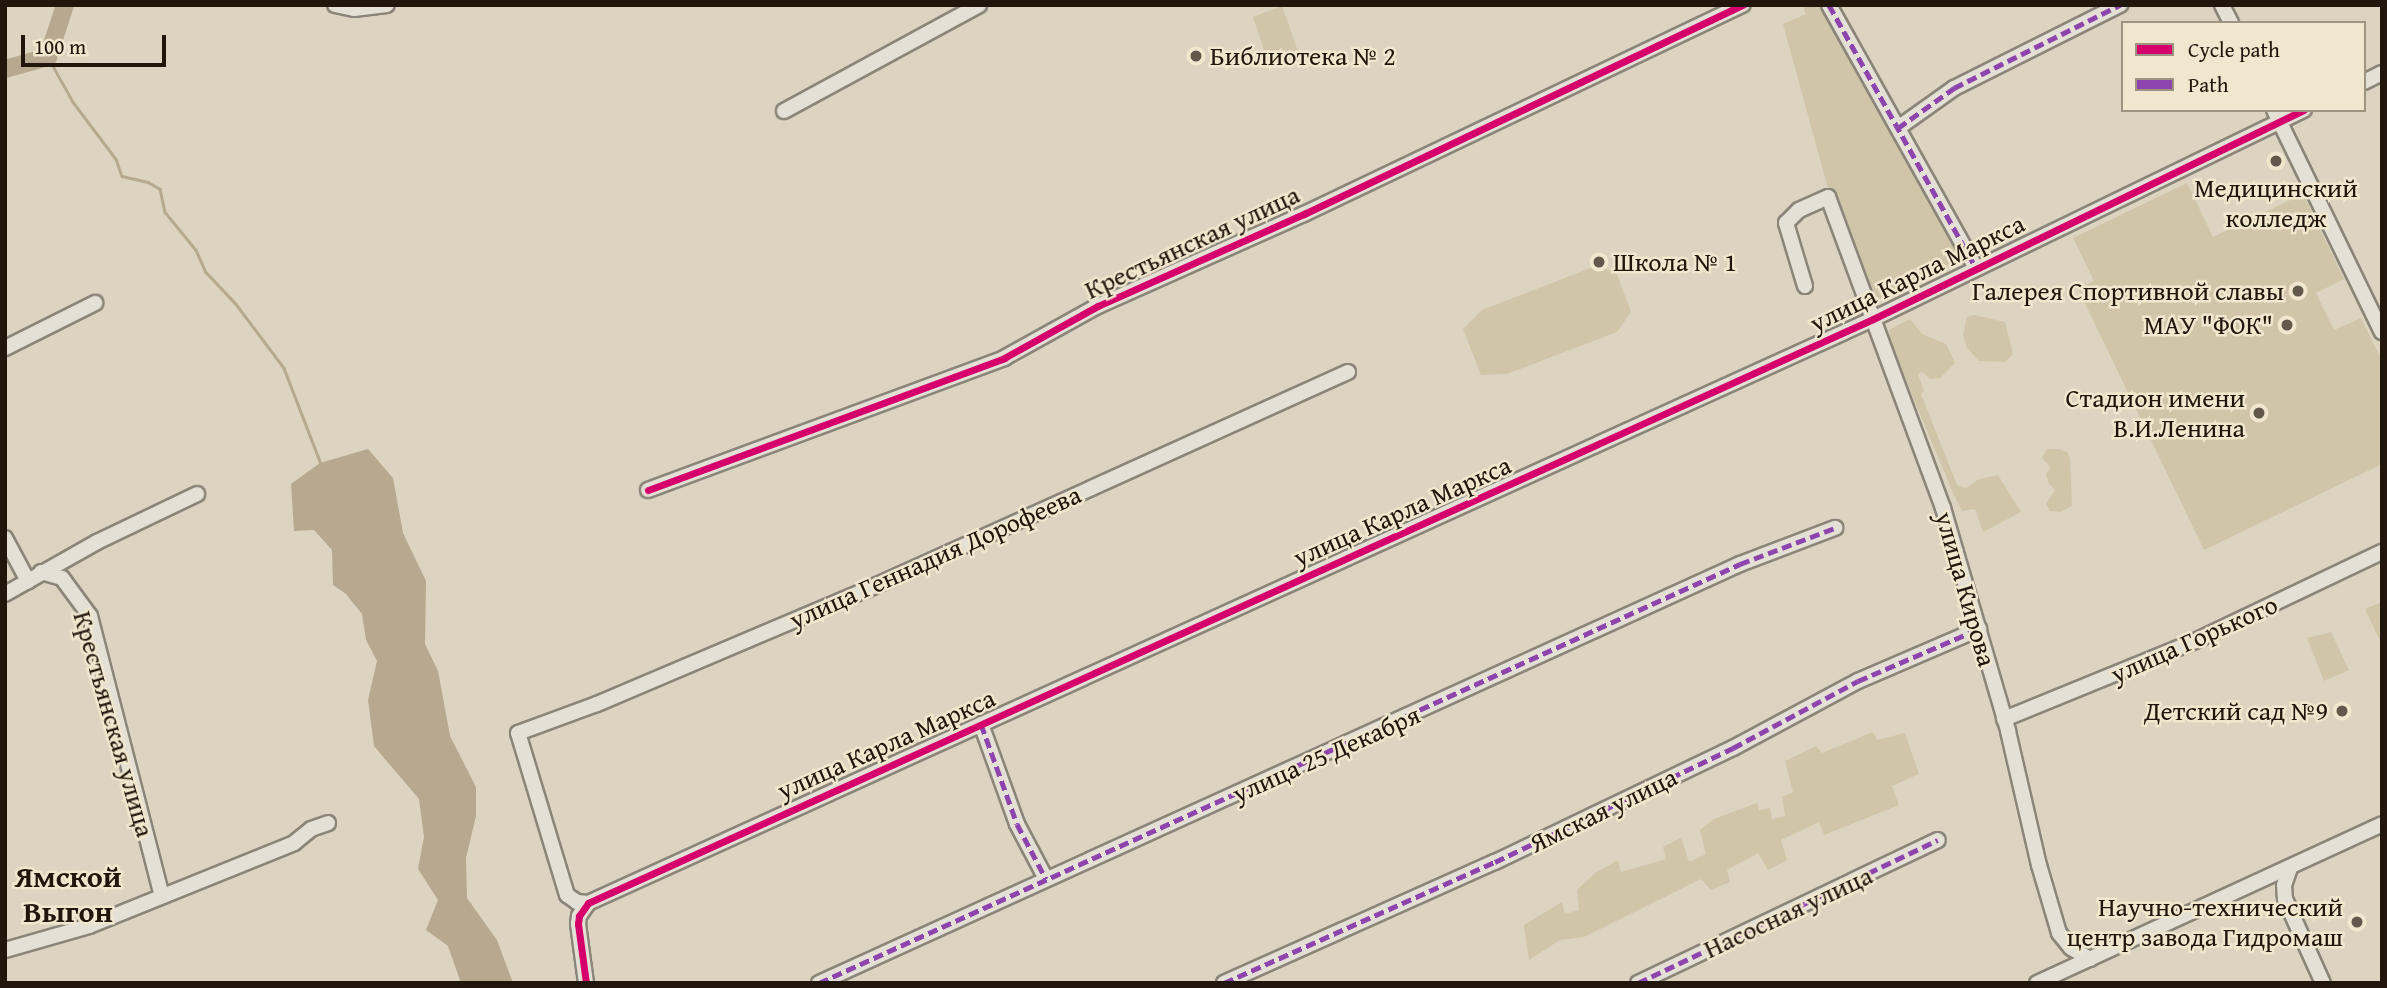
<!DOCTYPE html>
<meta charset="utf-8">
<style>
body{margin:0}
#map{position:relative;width:2387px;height:988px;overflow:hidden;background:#dcd4c0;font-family:"Gentium Book Plus",serif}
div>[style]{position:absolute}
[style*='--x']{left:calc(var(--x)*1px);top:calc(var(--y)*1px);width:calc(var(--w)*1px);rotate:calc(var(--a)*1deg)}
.green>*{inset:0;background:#d0c5a9}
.water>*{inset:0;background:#b6a98f}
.stream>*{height:2.5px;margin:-1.25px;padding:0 1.25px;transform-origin:1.25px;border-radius:1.25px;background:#b6a98f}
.river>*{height:18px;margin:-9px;padding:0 9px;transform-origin:9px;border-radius:9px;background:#b6a98f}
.roads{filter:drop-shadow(2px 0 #8b8579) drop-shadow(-2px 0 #8b8579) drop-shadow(0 2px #8b8579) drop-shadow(0 -2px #8b8579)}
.minor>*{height:14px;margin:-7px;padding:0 7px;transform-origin:7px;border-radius:7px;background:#e4e0d5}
.quiet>*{height:5px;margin-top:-2.5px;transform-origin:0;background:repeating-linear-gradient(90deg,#8e44ad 0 10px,transparent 0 15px)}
.cycleway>*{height:7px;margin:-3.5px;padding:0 3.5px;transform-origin:3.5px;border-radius:3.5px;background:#d6006c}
.dots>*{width:19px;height:19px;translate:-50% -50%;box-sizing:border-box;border:4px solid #f1e6ce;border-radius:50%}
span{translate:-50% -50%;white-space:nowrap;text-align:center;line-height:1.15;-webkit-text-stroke:5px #f1e6ce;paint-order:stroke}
.poi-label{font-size:26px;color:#20160c}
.left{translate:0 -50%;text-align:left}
.right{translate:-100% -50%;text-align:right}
.street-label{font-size:26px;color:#20160c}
.quarter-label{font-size:30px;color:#20160c;font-weight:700}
.frame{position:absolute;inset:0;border:7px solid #20160c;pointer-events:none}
.legend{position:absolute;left:2121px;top:21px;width:245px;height:91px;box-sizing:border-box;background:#f1e6ce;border:2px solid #9d9380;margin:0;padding:9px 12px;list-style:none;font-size:21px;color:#20160c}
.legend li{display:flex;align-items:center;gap:14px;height:35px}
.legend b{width:35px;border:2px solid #9d9380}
.scale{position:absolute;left:21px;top:35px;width:145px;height:32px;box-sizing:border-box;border:4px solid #20160c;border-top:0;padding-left:9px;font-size:21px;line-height:24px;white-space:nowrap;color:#20160c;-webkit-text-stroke:5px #f1e6ce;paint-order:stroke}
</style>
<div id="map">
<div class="green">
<i style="clip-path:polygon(1803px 5px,1821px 5px,1961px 249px,1962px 258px,1956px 265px,1871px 303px,1830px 196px,1783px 24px,1806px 14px)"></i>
<i style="clip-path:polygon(1282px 6px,1299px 54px,1269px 64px,1253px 17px)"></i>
<i style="clip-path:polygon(2187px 183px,2213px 237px,2303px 194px,2344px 279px,2316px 293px,2334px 330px,2361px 318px,2382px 361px,2382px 464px,2204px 550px,2078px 289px,2094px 281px,2073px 238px)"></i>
<i style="clip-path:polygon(1596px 266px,1616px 272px,1631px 312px,1617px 332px,1507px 374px,1481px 375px,1463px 329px,1482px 310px)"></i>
<i style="clip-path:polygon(1974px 315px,2005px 322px,2013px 354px,2005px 362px,1979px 361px,1967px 348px,1963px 335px,1967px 317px)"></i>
<i style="clip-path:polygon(1910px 319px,1922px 334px,1946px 344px,1955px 363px,1940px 378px,1930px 379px,1922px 372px,1918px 374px,1924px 391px,1921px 394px,1957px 485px,1966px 488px,1979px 479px,1998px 475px,2021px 512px,1983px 532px,1975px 509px,1962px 511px,1953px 493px,1890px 342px,1889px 330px)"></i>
<i style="clip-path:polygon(2047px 449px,2059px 449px,2067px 452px,2070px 458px,2072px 506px,2061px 512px,2050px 511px,2046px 504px,2055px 490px,2049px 484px,2046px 474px,2051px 468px,2042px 458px)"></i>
<i style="clip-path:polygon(2382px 602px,2382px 645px,2365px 609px)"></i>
<i style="clip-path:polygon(2331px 632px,2349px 670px,2324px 681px,2307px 638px)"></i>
<i style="clip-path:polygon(1873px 732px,1877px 740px,1905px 733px,1919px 774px,1892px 786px,1899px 805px,1824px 835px,1819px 822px,1781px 840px,1787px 860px,1768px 870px,1758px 853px,1727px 870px,1730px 882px,1711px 890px,1701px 879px,1584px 937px,1560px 940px,1529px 960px,1524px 925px,1562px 902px,1565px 914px,1579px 910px,1577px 890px,1595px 873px,1618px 860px,1621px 872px,1666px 859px,1663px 847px,1681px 838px,1689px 862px,1706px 854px,1700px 830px,1714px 819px,1757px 803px,1759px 810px,1770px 808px,1772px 819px,1785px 816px,1782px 797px,1793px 792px,1785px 761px,1816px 746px,1822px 753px)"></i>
</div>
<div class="water">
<i style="clip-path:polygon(368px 449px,393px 478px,403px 533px,426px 581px,425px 644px,438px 671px,450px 736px,476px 787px,476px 816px,466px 858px,467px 898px,497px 940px,513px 983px,461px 983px,448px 946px,426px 930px,438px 900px,418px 869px,424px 837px,419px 799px,374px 746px,368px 700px,377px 661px,366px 640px,362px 614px,346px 594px,333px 585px,332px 550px,314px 530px,294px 531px,291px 484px,320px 463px)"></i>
</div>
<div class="stream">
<i style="--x:48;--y:57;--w:51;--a:60.9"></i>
<i style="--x:73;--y:102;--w:71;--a:53"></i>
<i style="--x:116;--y:159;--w:18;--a:71"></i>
<i style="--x:122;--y:176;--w:27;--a:13"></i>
<i style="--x:148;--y:182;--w:14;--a:30"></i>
<i style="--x:160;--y:189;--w:24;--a:78"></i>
<i style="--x:165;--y:212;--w:49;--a:50.8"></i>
<i style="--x:196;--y:250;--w:24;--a:66"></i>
<i style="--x:206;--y:272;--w:44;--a:46.8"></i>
<i style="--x:236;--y:304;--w:80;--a:53.1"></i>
<i style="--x:284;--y:368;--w:103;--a:68.9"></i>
</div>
<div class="river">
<i style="--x:5;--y:69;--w:45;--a:-15.6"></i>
<i style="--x:48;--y:57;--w:55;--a:-71.9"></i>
</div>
<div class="roads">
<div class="minor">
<i style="--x:335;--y:5;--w:19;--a:12"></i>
<i style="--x:354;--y:9;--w:33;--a:-7"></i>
<i style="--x:1829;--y:5;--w:301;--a:60.8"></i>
<i style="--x:2222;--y:5;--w:20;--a:63"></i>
<i style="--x:2364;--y:82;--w:20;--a:-27"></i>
<i style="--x:2274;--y:110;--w:247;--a:64.1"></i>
<i style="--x:784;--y:111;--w:222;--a:-28.5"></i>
<i style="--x:1898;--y:128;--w:69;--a:-35.5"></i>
<i style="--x:1954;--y:88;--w:186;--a:-26.6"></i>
<i style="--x:1805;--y:286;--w:66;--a:-106.8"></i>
<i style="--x:1786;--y:223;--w:18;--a:-45"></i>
<i style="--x:1799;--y:210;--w:32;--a:-24"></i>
<i style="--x:1828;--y:197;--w:332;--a:69.7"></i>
<i style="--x:1943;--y:508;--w:232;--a:73.7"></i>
<i style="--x:2008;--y:731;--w:138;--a:77"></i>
<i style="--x:2039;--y:865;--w:71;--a:73.6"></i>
<i style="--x:2059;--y:933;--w:19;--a:51"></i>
<i style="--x:2071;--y:948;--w:22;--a:30"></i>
<i style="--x:5;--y:348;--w:101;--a:-26.6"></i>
<i style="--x:648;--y:490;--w:380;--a:-20.3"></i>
<i style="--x:1004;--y:358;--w:107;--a:-29"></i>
<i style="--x:1098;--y:306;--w:226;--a:-24.1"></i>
<i style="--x:1304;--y:214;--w:486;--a:-25.5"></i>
<i style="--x:5;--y:538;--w:49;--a:61.9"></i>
<i style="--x:41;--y:572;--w:22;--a:16"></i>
<i style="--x:62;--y:578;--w:47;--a:53.6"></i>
<i style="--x:90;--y:616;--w:289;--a:75.6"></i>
<i style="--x:5;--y:594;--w:106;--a:-29.5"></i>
<i style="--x:97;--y:542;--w:111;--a:-25.6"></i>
<i style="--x:2004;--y:719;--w:206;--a:-22.2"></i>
<i style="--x:2195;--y:641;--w:207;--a:-25.5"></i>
<i style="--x:981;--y:724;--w:106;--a:70.2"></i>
<i style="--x:1017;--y:824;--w:62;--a:62.2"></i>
<i style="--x:2290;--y:868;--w:18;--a:109"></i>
<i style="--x:2284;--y:885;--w:14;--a:86"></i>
<i style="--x:2285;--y:899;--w:92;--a:65.7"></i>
<i style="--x:588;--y:903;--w:11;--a:-175"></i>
<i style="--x:577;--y:902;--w:12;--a:-145"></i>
<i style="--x:567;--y:895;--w:169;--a:-106.8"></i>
<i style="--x:518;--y:733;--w:84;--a:-20.2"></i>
<i style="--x:597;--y:704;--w:292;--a:-23"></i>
<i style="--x:866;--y:590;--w:529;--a:-24.34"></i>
<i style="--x:5;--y:950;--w:87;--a:-15.9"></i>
<i style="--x:89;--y:926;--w:221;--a:-22"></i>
<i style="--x:294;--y:843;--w:22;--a:-39"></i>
<i style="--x:311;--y:829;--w:18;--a:-19"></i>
<i style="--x:586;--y:983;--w:60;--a:-97.7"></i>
<i style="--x:578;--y:924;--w:8;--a:-83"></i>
<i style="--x:579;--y:916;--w:16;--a:-55"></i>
<i style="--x:588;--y:903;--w:1411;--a:-24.44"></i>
<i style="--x:1873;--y:319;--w:479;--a:-25.9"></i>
<i style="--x:819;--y:983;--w:1012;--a:-24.46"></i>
<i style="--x:1740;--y:564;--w:102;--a:-20.8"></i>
<i style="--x:1224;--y:983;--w:297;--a:-24.1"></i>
<i style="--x:1495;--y:862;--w:264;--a:-25.6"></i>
<i style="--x:1733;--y:748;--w:142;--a:-28.2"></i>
<i style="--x:1858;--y:681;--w:132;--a:-23.3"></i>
<i style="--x:1638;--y:983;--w:332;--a:-25.5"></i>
<i style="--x:2037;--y:983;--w:380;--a:-24.7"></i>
</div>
</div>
<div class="quiet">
<i style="--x:1829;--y:5;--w:301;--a:60.8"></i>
<i style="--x:1898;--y:128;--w:69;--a:-35.5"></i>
<i style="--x:1954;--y:88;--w:186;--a:-26.6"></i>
<i style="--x:981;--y:724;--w:106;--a:70.2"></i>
<i style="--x:1017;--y:824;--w:62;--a:62.2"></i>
<i style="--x:819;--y:983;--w:1012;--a:-24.46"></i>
<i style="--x:1740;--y:564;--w:102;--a:-20.8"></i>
<i style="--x:1224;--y:983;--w:297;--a:-24.1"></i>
<i style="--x:1495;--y:862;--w:264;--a:-25.6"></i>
<i style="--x:1733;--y:748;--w:142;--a:-28.2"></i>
<i style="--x:1858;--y:681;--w:132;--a:-23.3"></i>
<i style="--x:1638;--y:983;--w:332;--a:-25.5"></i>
</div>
<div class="cycleway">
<i style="--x:648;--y:490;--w:380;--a:-20.3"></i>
<i style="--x:1004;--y:358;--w:107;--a:-29"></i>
<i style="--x:1098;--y:306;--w:226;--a:-24.1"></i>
<i style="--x:1304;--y:214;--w:486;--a:-25.5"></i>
<i style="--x:586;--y:983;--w:60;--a:-97.7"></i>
<i style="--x:578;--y:924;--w:8;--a:-83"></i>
<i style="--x:579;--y:916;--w:16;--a:-55"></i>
<i style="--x:588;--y:903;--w:1411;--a:-24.44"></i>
<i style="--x:1873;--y:319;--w:479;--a:-25.9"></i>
</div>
<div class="dots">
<i style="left:1196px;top:56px;background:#62584b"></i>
<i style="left:2276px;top:161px;background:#62584b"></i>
<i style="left:1599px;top:262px;background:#62584b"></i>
<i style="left:2298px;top:291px;background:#62584b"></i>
<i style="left:2287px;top:325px;background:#62584b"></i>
<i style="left:2259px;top:413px;background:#62584b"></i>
<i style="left:2342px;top:711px;background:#62584b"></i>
<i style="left:2357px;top:922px;background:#62584b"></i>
</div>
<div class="poi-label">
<span class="left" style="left:1210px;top:56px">Библиотека № 2</span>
<span style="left:2276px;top:203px">Медицинский<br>колледж</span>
<span class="left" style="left:1613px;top:262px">Школа № 1</span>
<span class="right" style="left:2284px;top:291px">Галерея Спортивной славы</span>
<span class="right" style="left:2273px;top:325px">МАУ "ФОК"</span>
<span class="right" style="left:2245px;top:413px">Стадион имени<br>В.И.Ленина</span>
<span class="right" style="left:2328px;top:711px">Детский сад №9</span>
<span class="right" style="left:2343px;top:922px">Научно-технический<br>центр завода Гидромаш</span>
</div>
<div class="street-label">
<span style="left:1192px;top:242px;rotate:-25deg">Крестьянская улица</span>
<span style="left:1917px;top:273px;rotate:-26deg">улица Карла Маркса</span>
<span style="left:1402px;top:511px;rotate:-24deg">улица Карла Маркса</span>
<span style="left:935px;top:557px;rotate:-24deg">улица Геннадия Дорофеева</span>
<span style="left:1966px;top:589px;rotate:74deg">улица Кирова</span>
<span style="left:2194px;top:639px;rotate:-24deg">улица Горького</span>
<span style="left:114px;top:724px;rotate:74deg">Крестьянская улица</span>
<span style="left:886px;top:744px;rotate:-24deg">улица Карла Маркса</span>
<span style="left:1326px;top:754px;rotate:-24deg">улица 25 Декабря</span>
<span style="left:1603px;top:810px;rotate:-26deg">Ямская улица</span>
<span style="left:1788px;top:912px;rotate:-25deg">Насосная улица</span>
</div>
<div class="quarter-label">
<span style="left:68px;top:893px">Ямской<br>Выгон</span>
</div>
<div class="frame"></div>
<ul class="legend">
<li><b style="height:9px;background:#d6006c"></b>Cycle path</li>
<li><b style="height:9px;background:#8e44ad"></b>Path</li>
</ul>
<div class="scale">100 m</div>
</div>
